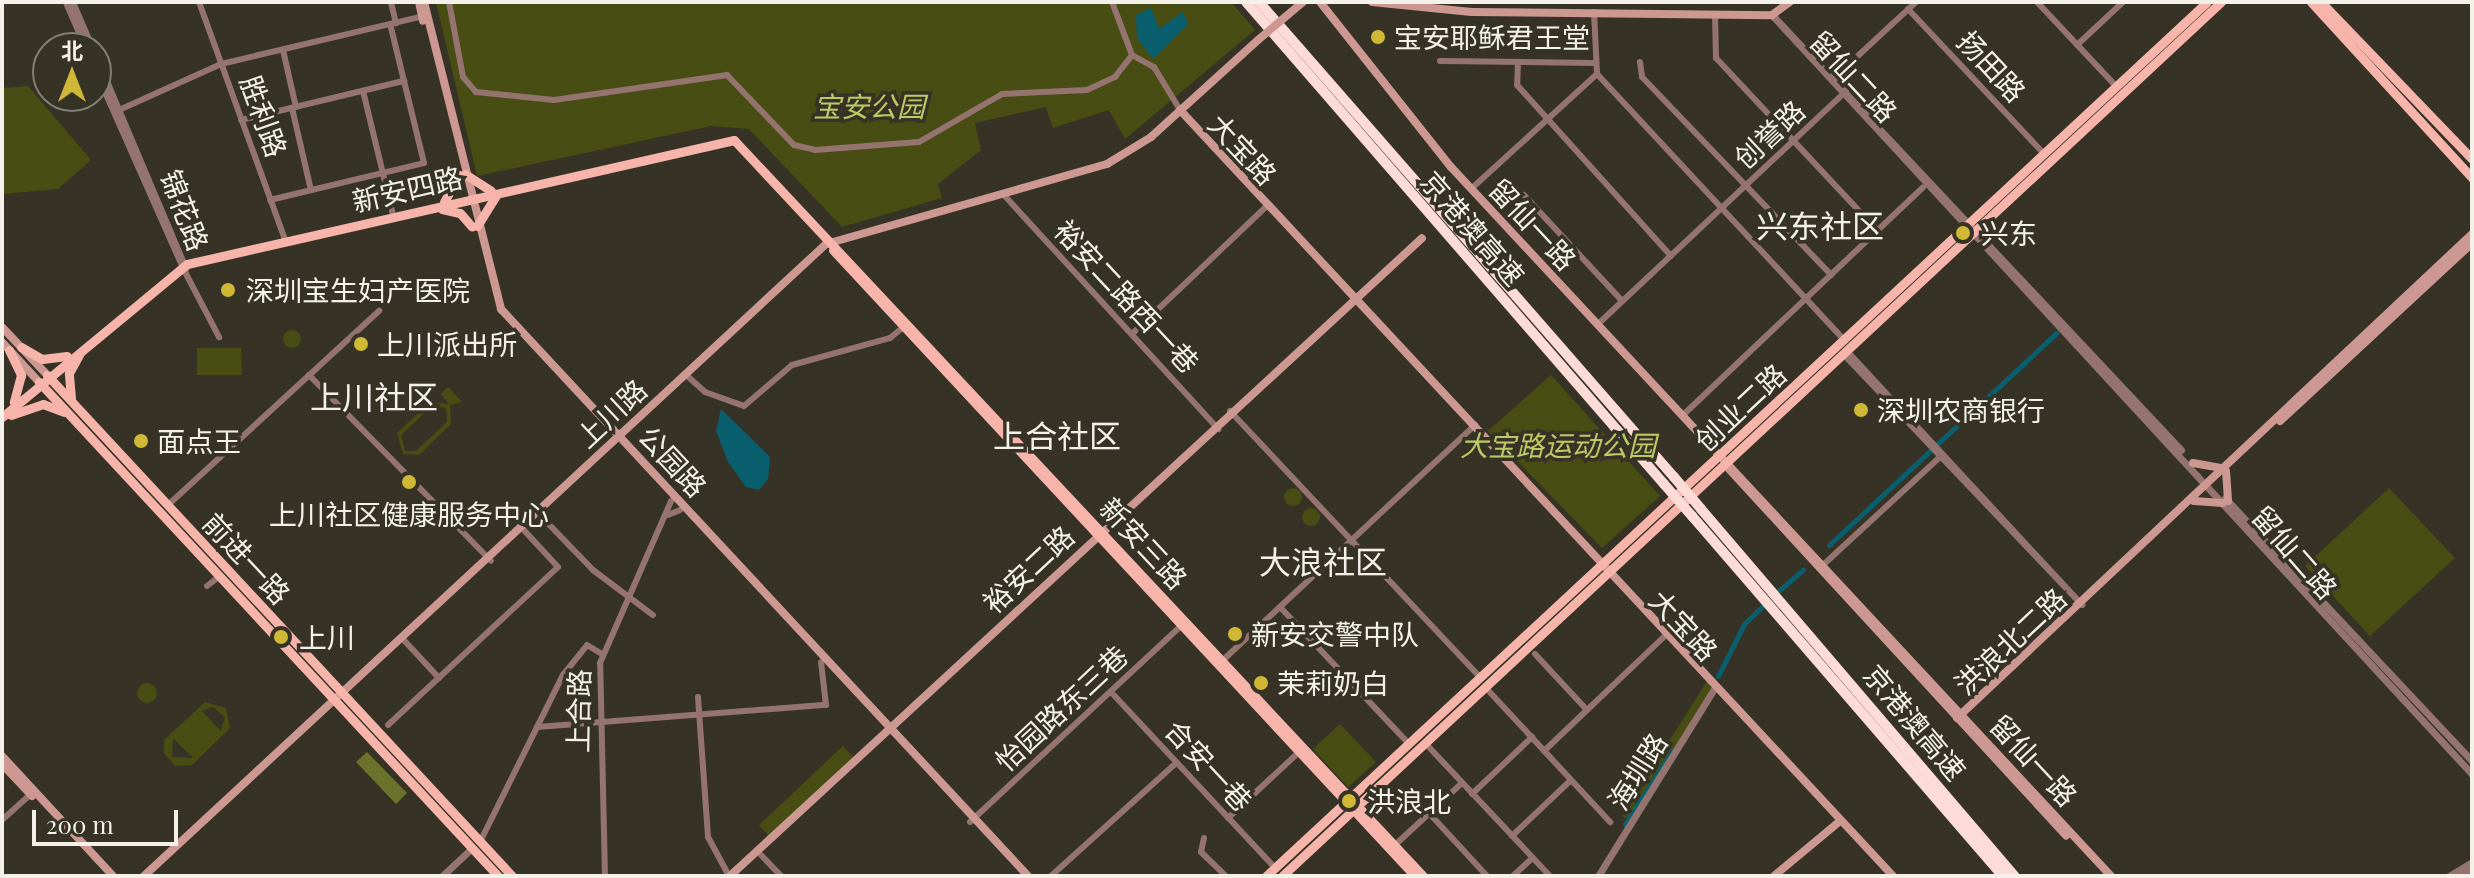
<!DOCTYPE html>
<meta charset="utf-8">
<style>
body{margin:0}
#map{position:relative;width:2474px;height:878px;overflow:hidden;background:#363326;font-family:"Playfair Display","Noto Sans SC",serif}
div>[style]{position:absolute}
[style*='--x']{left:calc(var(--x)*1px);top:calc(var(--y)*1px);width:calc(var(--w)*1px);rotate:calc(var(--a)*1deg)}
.green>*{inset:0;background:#484d13}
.round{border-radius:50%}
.forest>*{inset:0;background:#6a722b}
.water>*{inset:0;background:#095f6e}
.canal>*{height:5px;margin:-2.5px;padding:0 2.5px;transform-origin:2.5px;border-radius:2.5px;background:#095f6e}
.minor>*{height:6px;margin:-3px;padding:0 3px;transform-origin:3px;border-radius:3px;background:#95746f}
.tertiary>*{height:7px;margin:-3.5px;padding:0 3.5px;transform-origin:3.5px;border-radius:3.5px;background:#95746f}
.secondary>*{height:8px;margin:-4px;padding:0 4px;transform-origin:4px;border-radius:4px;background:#cd9891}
.primary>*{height:9px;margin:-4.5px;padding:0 4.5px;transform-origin:4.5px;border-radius:4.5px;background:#f7b4aa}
.motorway>*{height:10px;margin:-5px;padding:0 5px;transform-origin:5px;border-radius:5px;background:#fddbd6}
.secondary-bridge>*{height:8px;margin:-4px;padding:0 4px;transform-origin:4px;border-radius:4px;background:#cd9891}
.motorway-bridge>*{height:10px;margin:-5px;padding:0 5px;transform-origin:5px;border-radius:5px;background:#fddbd6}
.dots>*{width:22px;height:22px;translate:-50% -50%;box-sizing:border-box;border:4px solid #363326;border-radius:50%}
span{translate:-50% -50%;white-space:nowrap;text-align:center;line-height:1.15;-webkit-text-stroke:7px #363326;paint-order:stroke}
.poi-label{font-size:28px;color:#f3f1e9}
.left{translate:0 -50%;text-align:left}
.street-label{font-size:28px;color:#f3f1e9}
.park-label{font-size:28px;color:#bdc965;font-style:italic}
.quarter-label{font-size:32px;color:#f3f1e9}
.frame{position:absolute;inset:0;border:4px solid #f3f1e9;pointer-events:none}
.north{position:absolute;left:32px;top:32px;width:80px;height:80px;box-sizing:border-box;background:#363326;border:2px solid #827f74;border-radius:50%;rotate:0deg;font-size:22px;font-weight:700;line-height:32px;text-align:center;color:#f3f1e9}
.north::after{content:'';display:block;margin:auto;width:28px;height:36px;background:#d0b837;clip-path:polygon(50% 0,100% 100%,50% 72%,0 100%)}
.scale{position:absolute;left:32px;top:810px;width:146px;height:36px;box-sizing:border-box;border:4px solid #f3f1e9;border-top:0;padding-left:10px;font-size:24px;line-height:28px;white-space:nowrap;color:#f3f1e9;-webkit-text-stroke:6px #363326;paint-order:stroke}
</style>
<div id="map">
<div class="green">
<i style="clip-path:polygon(436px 2px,1231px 2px,1255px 30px,1125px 139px,1109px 110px,1053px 128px,1046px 107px,975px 123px,981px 150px,938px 184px,942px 198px,842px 227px,749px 129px,711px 126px,477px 176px)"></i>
<i style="clip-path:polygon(28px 86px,91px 160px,58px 189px,2px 194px,2px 88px)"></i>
<i class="round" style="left:283px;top:330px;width:18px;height:18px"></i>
<i style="clip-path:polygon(241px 348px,242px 375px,197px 375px,197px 348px)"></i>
<i style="clip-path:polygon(1551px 375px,1660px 496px,1602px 548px,1488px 431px)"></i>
<i style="clip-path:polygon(evenodd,448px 387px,462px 402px,450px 405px,451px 424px,419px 455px,403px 454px,397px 433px,430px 402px,449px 404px,441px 394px,448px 387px,432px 406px,446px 408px,447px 422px,416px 451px,405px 451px,401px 435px,432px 406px)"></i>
<i class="round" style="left:1284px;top:488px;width:18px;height:18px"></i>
<i style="clip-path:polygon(2389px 488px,2455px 558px,2370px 636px,2305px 566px)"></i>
<i class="round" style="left:1302px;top:508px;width:18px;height:18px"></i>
<i style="clip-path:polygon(1707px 681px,1714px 689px,1632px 823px,1622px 816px)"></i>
<i class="round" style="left:137px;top:683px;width:20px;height:20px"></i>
<i style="clip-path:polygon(evenodd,205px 702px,226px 708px,230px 728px,192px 765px,175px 766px,164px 753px,164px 740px,205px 702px,213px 707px,225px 717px,221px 731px,202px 711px,213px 707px,205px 702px,173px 738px,192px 757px,192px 758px,172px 757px,173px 738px)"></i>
<i style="clip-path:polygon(1340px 724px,1376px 762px,1348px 787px,1313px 749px)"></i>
<i style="clip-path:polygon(843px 746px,854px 758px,770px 837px,759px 825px)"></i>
</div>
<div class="forest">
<i style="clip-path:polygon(367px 752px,407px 793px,396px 804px,356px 762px)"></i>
</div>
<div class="water">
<i style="clip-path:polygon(1151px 8px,1159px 29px,1183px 12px,1188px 24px,1153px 59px,1137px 38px,1136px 15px)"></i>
<i style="clip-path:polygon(721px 409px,770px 457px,768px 479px,759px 490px,746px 487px,728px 462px,716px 431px)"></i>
</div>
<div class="canal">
<i style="--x:1829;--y:545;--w:311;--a:-43"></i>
<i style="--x:1775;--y:594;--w:37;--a:-41"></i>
<i style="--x:1718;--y:676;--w:58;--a:-63.4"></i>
<i style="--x:1744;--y:624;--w:33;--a:-44"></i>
<i style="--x:1625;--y:824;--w:87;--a:-57.2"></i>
</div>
<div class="minor">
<i style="--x:199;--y:2;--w:255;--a:70.1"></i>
<i style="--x:391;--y:2;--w:22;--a:77"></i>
<i style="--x:449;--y:2;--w:76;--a:79.4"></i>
<i style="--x:463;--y:77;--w:20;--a:49"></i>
<i style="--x:476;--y:92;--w:78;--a:5.9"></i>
<i style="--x:554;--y:100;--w:175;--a:-8.2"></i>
<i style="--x:727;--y:75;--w:97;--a:46.3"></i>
<i style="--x:794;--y:145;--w:22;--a:13"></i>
<i style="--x:815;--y:150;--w:104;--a:-4.4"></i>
<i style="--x:919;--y:142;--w:96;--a:-30"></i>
<i style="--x:1002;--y:94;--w:85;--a:-2.7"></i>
<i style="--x:1087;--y:90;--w:31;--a:-25"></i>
<i style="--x:1115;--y:77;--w:28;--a:-52"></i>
<i style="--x:1112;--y:2;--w:57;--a:69.3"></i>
<i style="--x:1132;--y:55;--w:25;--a:29"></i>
<i style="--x:1154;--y:67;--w:50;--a:58.8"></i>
<i style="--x:2037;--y:2;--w:115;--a:46.8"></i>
<i style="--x:1908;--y:9;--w:197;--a:46.8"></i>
<i style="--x:1594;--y:12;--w:62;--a:87.2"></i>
<i style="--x:1597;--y:74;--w:363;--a:47.1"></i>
<i style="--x:1715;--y:14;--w:44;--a:88.7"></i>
<i style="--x:1716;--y:58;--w:237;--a:46.9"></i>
<i style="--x:2077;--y:45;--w:63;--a:-43.1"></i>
<i style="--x:283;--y:50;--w:58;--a:77.2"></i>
<i style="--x:1440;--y:61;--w:154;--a:0.7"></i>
<i style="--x:1518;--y:62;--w:23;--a:92"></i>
<i style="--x:1517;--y:85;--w:230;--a:48"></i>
<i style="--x:1640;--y:62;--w:15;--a:82"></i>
<i style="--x:1642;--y:77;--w:274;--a:46.3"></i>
<i style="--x:1834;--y:78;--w:112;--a:-42.8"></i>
<i style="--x:363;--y:91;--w:128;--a:76.4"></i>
<i style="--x:292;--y:108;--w:84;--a:77"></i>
<i style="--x:119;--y:110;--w:112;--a:-24.3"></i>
<i style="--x:221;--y:64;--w:209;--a:-13.3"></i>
<i style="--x:241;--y:120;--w:168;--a:-13.5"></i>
<i style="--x:1471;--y:189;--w:171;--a:-42.4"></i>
<i style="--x:1003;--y:194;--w:319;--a:47.5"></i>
<i style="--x:1524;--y:195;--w:144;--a:47.2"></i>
<i style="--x:270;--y:200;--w:158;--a:-13.5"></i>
<i style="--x:424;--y:163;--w:143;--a:-103.7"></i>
<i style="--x:184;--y:270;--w:76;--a:62.4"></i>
<i style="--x:1597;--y:325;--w:342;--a:-43.2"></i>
<i style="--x:1133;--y:333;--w:187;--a:-43.5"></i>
<i style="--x:1848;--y:352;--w:345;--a:47.2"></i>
<i style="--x:1844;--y:355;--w:345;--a:46.4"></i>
<i style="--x:685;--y:374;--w:27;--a:42"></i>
<i style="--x:705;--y:392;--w:41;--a:19.7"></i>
<i style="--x:744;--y:406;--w:63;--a:-40.5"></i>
<i style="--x:792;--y:365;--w:102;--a:-15.4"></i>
<i style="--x:890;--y:338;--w:19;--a:-39"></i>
<i style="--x:309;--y:375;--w:260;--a:45.6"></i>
<i style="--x:1230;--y:411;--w:366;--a:46.8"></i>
<i style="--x:1682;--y:416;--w:332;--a:-43.5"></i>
<i style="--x:168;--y:505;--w:287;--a:-42.6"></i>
<i style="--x:537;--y:512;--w:81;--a:46"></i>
<i style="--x:593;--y:570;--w:75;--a:36.9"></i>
<i style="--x:668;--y:515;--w:13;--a:-23"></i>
<i style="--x:1823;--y:565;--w:161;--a:-42.7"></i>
<i style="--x:207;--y:586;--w:16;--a:-38"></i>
<i style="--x:1280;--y:607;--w:188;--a:46.7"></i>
<i style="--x:401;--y:637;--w:56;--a:47.2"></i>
<i style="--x:1535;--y:654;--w:76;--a:47.1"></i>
<i style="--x:1223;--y:660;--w:345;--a:-43"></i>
<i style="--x:1486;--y:688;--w:183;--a:47.2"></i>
<i style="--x:1111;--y:692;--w:241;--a:47"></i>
<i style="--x:698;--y:697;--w:140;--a:85.9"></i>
<i style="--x:708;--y:837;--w:44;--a:61.7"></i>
<i style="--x:388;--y:725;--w:232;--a:-42.9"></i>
<i style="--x:558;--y:567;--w:54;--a:-132.8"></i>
<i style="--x:537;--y:727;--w:290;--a:-4.4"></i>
<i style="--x:826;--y:705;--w:43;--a:-96.6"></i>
<i style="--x:1426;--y:744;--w:181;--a:46.8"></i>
<i style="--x:1544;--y:751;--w:171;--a:-43.6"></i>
<i style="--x:1472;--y:794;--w:83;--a:-43.5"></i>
<i style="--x:1429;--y:813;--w:86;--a:47.4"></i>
<i style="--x:1228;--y:818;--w:97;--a:-42.9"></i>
<i style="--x:2;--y:820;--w:40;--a:-42"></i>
<i style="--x:970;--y:822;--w:289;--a:-42.9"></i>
<i style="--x:1512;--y:836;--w:81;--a:-43.5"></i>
<i style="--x:1204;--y:838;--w:14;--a:102"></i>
<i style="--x:1201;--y:852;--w:35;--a:44"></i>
<i style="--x:480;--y:842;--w:186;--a:-63.6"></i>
<i style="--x:563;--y:675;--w:38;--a:-51"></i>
<i style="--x:587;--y:645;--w:17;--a:31"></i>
<i style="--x:1395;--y:845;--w:91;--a:-42.8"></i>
<i style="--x:760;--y:854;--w:30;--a:46"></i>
<i style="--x:605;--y:876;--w:213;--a:-91.3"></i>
<i style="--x:600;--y:663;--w:177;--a:-66.3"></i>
<i style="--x:1051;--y:876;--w:169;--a:-42.1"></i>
<i style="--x:1513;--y:876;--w:26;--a:-43"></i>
</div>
<div class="tertiary">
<i style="--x:66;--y:2;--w:50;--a:66.5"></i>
<i style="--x:72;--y:2;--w:50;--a:66.5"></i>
<i style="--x:1772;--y:15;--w:1033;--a:47.32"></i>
<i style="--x:1772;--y:15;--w:597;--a:46.76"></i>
<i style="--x:96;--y:57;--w:229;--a:67.1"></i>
<i style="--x:96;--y:71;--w:218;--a:66.1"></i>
<i style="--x:2225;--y:498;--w:361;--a:46.8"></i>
<i style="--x:442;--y:876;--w:41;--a:-43"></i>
<i style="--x:1598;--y:876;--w:220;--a:-58.2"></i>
<i style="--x:2449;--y:876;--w:27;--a:-31"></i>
<i style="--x:2462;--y:876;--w:12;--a:-35"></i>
</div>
<div class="secondary">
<i style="--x:419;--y:2;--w:19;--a:78"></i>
<i style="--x:424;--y:2;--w:317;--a:75.9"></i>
<i style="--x:501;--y:309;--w:774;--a:47.09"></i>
<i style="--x:1320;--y:2;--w:211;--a:51.6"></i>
<i style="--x:1451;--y:167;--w:969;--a:47.05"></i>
<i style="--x:1372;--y:2;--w:100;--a:5.7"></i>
<i style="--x:1472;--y:12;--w:300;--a:0.6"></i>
<i style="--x:1772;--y:15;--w:22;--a:-36"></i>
<i style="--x:1180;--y:110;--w:1046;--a:47.05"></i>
<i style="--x:2;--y:327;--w:66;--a:46.8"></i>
<i style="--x:2;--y:342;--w:54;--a:47.2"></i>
<i style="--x:2280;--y:421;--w:262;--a:-42.8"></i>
<i style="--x:2193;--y:463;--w:28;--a:10"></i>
<i style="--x:1729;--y:469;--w:498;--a:47.4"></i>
<i style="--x:2226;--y:471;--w:30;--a:86"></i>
<i style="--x:2194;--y:501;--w:29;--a:4"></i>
<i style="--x:1957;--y:718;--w:707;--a:-43.22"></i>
<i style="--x:2;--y:756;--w:163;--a:47.2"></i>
<i style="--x:2;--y:764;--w:44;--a:46.8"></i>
<i style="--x:144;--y:876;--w:930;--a:-42.82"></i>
<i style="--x:826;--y:244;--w:292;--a:-15.9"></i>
<i style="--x:1107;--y:164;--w:52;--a:-31.5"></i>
<i style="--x:1151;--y:137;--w:144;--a:-42.2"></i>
<i style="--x:730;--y:876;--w:941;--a:-42.67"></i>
<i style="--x:1774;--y:876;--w:86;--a:-39.8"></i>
</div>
<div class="primary">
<i style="--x:2311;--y:2;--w:239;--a:47.5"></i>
<i style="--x:2321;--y:2;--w:218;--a:46.1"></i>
<i style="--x:465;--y:174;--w:31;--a:33"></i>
<i style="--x:444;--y:202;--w:31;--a:-61"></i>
<i style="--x:442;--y:209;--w:18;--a:13"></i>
<i style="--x:460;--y:213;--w:18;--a:49"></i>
<i style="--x:477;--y:226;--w:36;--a:-58"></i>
<i style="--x:833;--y:250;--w:855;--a:47.09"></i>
<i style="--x:21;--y:347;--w:24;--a:30"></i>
<i style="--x:42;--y:359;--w:25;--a:-7"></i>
<i style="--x:9;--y:350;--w:28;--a:64"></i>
<i style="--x:21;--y:375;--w:28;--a:105"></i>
<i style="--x:47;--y:375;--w:684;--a:47.13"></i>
<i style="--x:39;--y:382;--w:674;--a:47.1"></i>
<i style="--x:71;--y:398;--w:25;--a:-95"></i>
<i style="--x:69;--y:373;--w:21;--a:-61"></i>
<i style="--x:11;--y:415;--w:34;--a:-19"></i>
<i style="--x:43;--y:404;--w:22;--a:21"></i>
<i style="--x:2;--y:417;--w:240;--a:-39.6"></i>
<i style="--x:187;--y:264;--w:561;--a:-12.77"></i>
<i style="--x:734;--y:140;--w:1008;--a:46.89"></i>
<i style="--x:1266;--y:876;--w:1284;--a:-42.89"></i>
<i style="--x:1282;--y:876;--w:1283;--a:-42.95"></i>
</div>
<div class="motorway">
<i style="--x:1246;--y:2;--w:638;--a:49.07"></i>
<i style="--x:1259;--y:2;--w:631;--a:48.86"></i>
<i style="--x:1701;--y:509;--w:483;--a:49.5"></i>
<i style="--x:1692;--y:516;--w:476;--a:49.2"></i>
</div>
<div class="secondary-bridge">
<i style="--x:1258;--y:40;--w:59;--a:-40.2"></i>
</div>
<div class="motorway-bridge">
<i style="--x:1674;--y:477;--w:42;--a:49.8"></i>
<i style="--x:1664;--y:484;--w:43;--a:48.8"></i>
</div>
<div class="dots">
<i style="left:1378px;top:37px;background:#d0b837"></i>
<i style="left:1963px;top:233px;background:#d0b837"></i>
<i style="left:228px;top:290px;background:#d0b837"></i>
<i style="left:361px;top:344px;background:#d0b837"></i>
<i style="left:1861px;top:410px;background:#d0b837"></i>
<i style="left:141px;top:441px;background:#d0b837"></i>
<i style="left:409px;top:482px;background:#d0b837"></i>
<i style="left:1235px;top:634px;background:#d0b837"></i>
<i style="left:281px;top:637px;background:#d0b837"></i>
<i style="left:1261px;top:683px;background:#d0b837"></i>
<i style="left:1349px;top:801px;background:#d0b837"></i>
</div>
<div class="poi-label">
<span class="left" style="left:1394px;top:37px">宝安耶稣君王堂</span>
<span class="left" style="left:1981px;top:233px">兴东</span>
<span class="left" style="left:246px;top:290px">深圳宝生妇产医院</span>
<span class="left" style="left:377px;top:344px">上川派出所</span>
<span class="left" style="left:1877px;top:410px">深圳农商银行</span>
<span class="left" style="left:157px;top:441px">面点王</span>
<span style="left:409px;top:514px">上川社区健康服务中心</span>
<span class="left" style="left:1251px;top:634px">新安交警中队</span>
<span class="left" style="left:299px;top:637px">上川</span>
<span class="left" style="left:1277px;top:683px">茉莉奶白</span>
<span class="left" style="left:1367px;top:801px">洪浪北</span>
</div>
<div class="street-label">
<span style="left:1992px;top:66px;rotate:47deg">扬田路</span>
<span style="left:1854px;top:76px;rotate:47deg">留仙二路</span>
<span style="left:264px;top:116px;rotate:70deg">胜利路</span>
<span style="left:1769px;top:134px;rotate:-43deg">创誉路</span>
<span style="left:1243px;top:149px;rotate:47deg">大宝路</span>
<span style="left:407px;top:189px;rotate:-13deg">新安四路</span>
<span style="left:185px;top:210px;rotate:69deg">锦花路</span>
<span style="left:1533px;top:224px;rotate:47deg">留仙一路</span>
<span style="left:1473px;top:228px;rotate:49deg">京港澳高速</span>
<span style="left:1127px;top:296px;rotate:47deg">裕安二路西一巷</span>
<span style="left:1740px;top:407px;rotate:-43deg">创业二路</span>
<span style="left:611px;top:413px;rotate:-43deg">上川路</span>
<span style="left:673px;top:461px;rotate:47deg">公园路</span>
<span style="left:1144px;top:543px;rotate:47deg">新安三路</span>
<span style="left:2295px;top:552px;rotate:49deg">留仙二路</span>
<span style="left:247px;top:558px;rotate:47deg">前进一路</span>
<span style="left:1028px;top:569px;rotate:-43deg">裕安二路</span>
<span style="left:1684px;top:625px;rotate:47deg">大宝路</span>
<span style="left:2010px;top:641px;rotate:-43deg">洪浪北二路</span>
<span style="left:1061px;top:708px;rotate:-43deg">怡园路东三巷</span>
<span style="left:578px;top:711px;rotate:-89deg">上合路</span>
<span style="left:1915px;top:722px;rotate:50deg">京港澳高速</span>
<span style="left:2034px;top:760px;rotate:47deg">留仙一路</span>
<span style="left:1209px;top:765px;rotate:47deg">合安一巷</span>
<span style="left:1637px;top:771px;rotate:-58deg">海圳路</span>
</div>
<div class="park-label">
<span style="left:869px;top:106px">宝安公园</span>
<span style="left:1558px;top:445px">大宝路运动公园</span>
</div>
<div class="quarter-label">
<span style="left:1820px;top:225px">兴东社区</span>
<span style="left:374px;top:396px">上川社区</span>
<span style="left:1057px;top:435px">上合社区</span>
<span style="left:1323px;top:561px">大浪社区</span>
</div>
<div class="frame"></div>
<div class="north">北</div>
<div class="scale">200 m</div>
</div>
